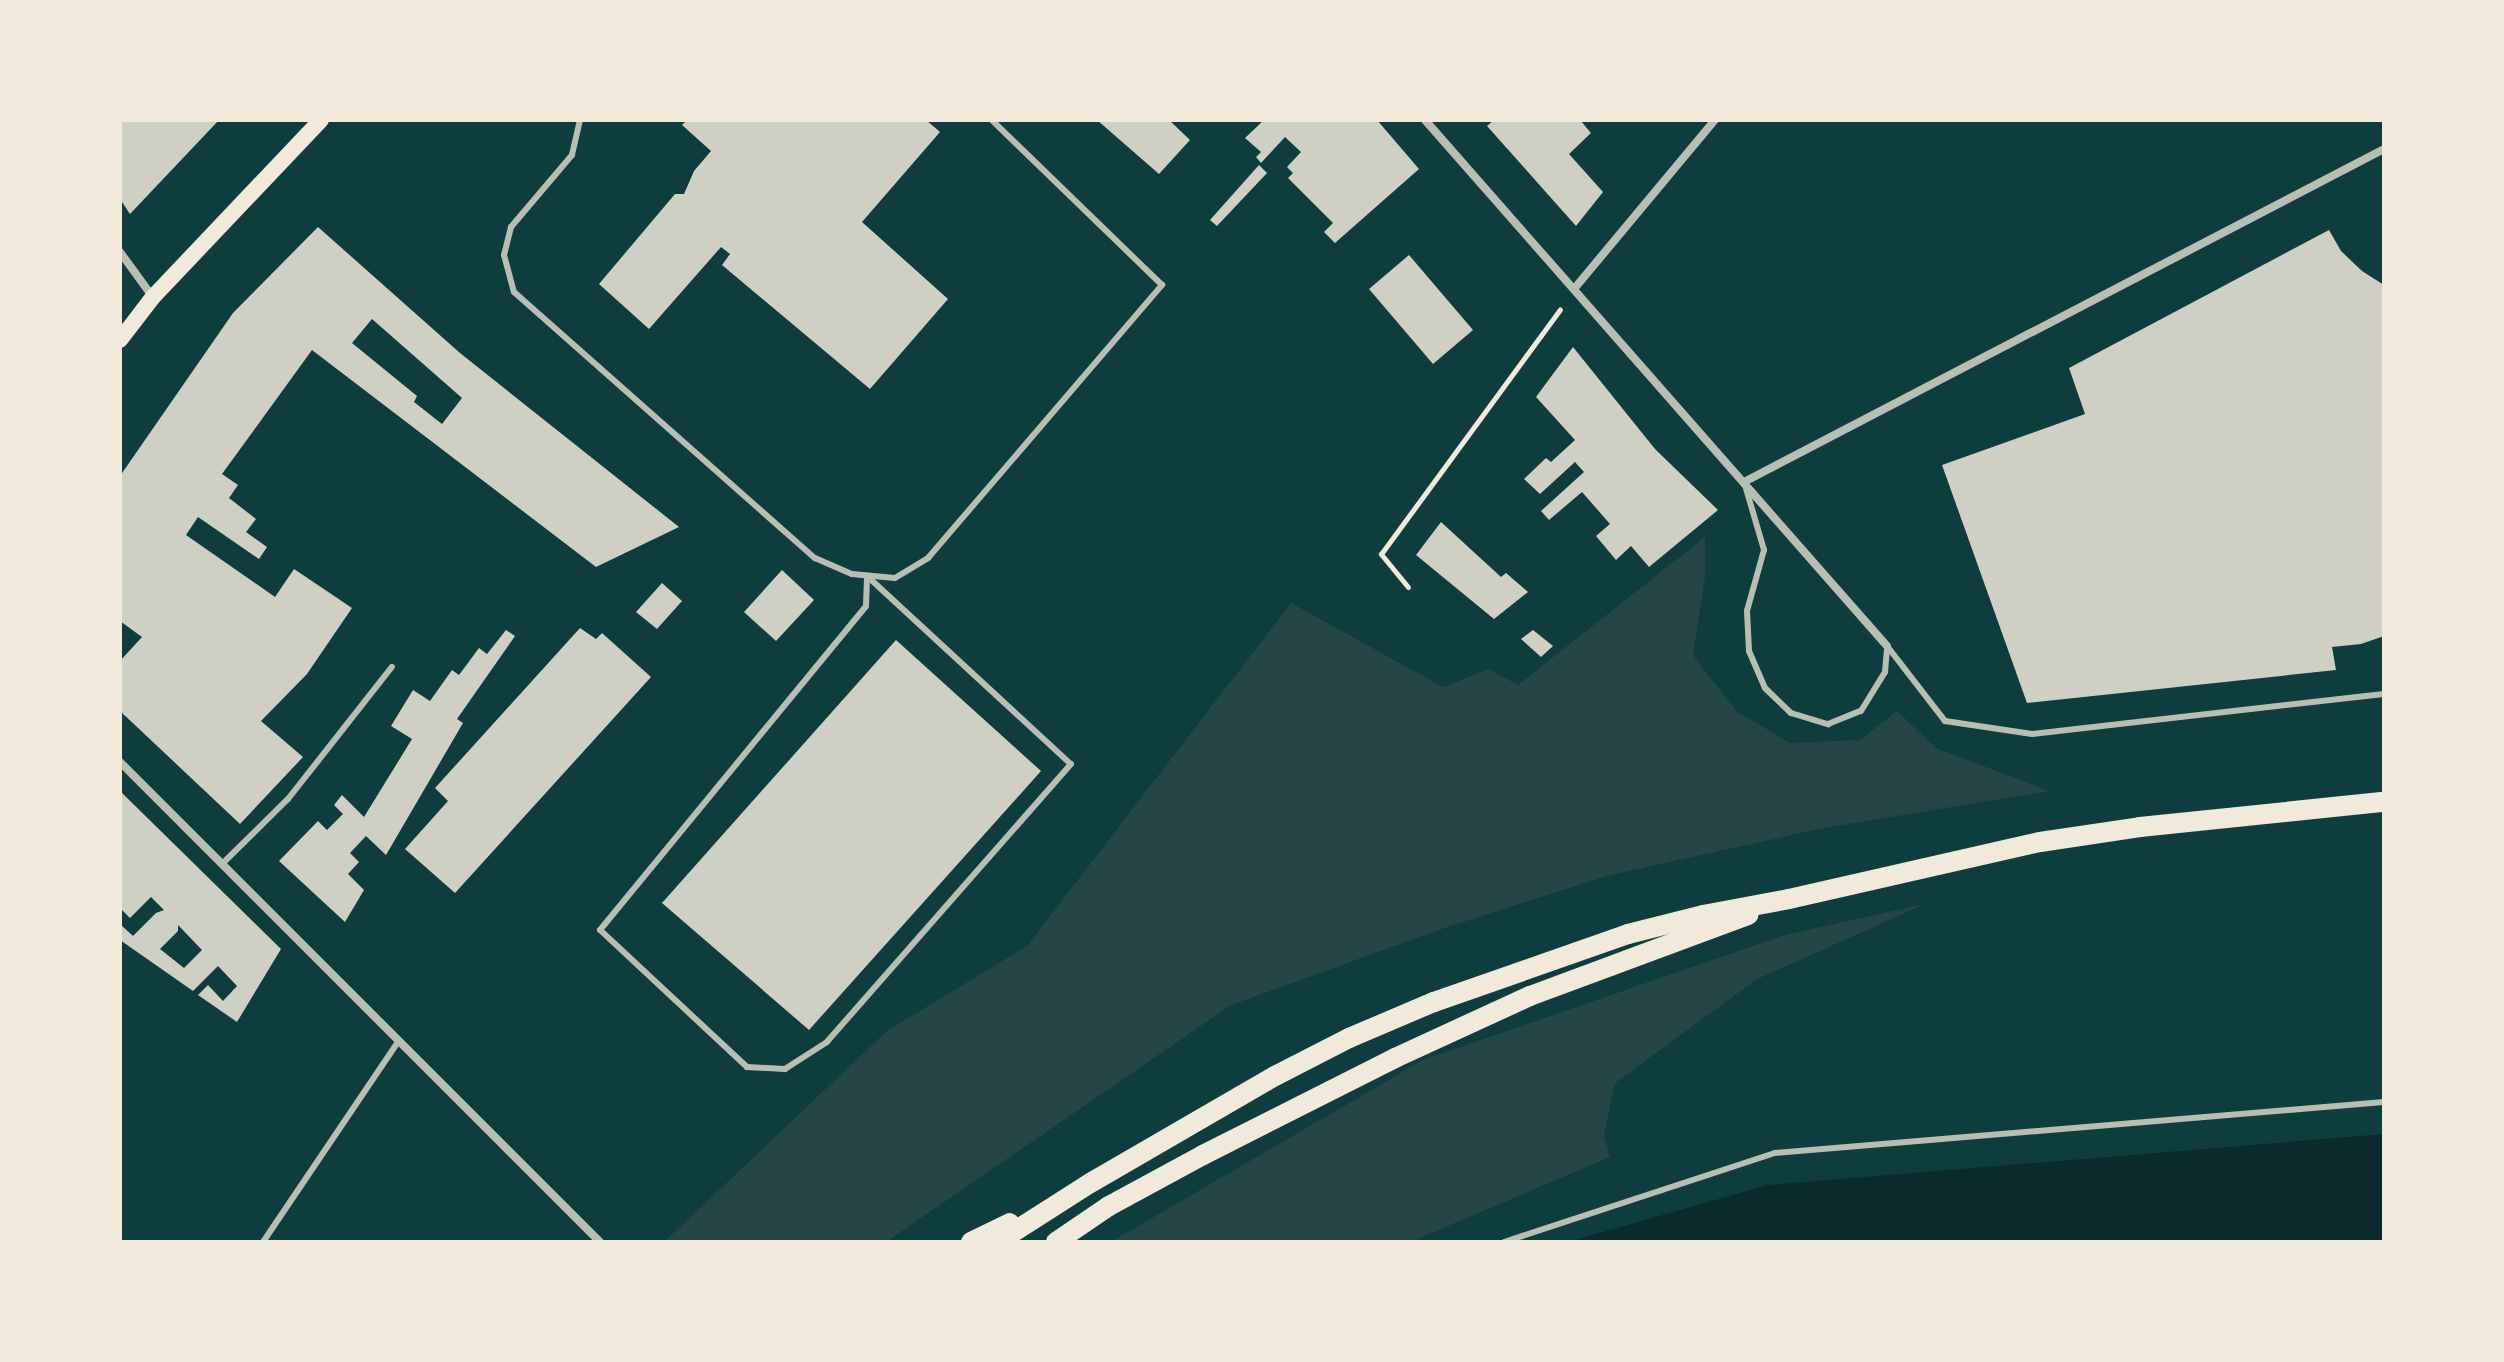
<!DOCTYPE html>
<style>
body{margin:0}
#map{position:relative;width:2504px;height:1362px;overflow:hidden;background:#0f3d3e;font-family:"Golos Text",sans-serif}
div>[style]{position:absolute}
[style*='--x']{left:calc(var(--x)*1px);top:calc(var(--y)*1px);width:calc(var(--w)*1px);rotate:calc(var(--a)*1deg)}
.green>*{inset:0;background:#244646}
.water>*{inset:0;background:#0a2a2b}
.building>*{inset:0;background:#cfcfc3}
.path>*{height:5px;margin:-2.5px;padding:0 2.5px;transform-origin:2.5px;border-radius:2.5px;background:#f1e9da}
.service>*{height:6px;margin:-3px;padding:0 3px;transform-origin:3px;border-radius:3px;background:#b8beb3}
.minor>*{height:8px;margin:-4px;padding:0 4px;transform-origin:4px;border-radius:4px;background:#b8beb3}
.secondary>*{height:16px;margin:-8px;padding:0 8px;transform-origin:8px;border-radius:8px;background:#f1e9da}
.primary>*{height:20px;margin:-10px;padding:0 10px;transform-origin:10px;border-radius:10px;background:#f1e9da}
span{translate:-50% -50%;white-space:nowrap;text-align:center;line-height:1.15;-webkit-text-stroke:6px #f1e9da;paint-order:stroke}
.frame{position:absolute;inset:0;border:122px solid #f1e9da;pointer-events:none}
</style>
<div id="map">
<div class="green">
<i style="clip-path:polygon(1705px 537px,1705px 577px,1693px 655px,1736px 711px,1790px 743px,1860px 740px,1897px 711px,1936px 748px,2049px 791px,1824px 828px,1610px 875px,1447px 927px,1231px 1005px,886px 1242px,664px 1242px,887px 1031px,1027px 946px,1291px 603px,1443px 687px,1489px 669px,1518px 685px)"></i>
<i style="clip-path:polygon(1925px 904px,1757px 979px,1615px 1083px,1604px 1135px,1610px 1157px,1410px 1242px,1111px 1242px,1423px 1060px,1785px 935px)"></i>
</div>
<div class="water">
<i style="clip-path:polygon(2384px 1134px,2384px 1242px,1568px 1242px,1768px 1185px)"></i>
</div>
<div class="building">
<i style="clip-path:polygon(120px 120px,219px 120px,130px 214px,120px 199px)"></i>
<i style="clip-path:polygon(687px 120px,926px 120px,940px 132px,862px 222px,948px 299px,870px 389px,722px 265px,730px 254px,721px 247px,649px 329px,599px 284px,675px 194px,684px 194px,694px 171px,711px 151px,682px 125px)"></i>
<i style="clip-path:polygon(1097px 120px,1169px 120px,1190px 140px,1159px 174px)"></i>
<i style="clip-path:polygon(1264px 120px,1377px 120px,1419px 169px,1335px 243px,1324px 232px,1333px 223px,1288px 178px,1293px 173px,1287px 167px,1301px 152px,1285px 137px,1261px 163px,1256px 157px,1261px 152px,1245px 138px)"></i>
<i style="clip-path:polygon(1494px 120px,1580px 120px,1591px 133px,1569px 154px,1603px 192px,1576px 226px,1487px 126px)"></i>
<i style="clip-path:polygon(1259px 165px,1267px 173px,1217px 226px,1210px 220px)"></i>
<i style="clip-path:polygon(evenodd,318px 227px,460px 353px,679px 527px,596px 567px,312px 350px,222px 474px,238px 485px,229px 498px,256px 519px,246px 532px,267px 547px,259px 559px,198px 517px,186px 535px,275px 597px,294px 569px,352px 608px,307px 674px,261px 721px,303px 757px,240px 824px,120px 711px,120px 661px,142px 637px,120px 621px,120px 476px,233px 313px,318px 227px,372px 319px,462px 398px,442px 424px,414px 402px,417px 396px,352px 343px,372px 319px)"></i>
<i style="clip-path:polygon(2329px 230px,2341px 251px,2362px 271px,2384px 285px,2384px 636px,2361px 644px,2332px 647px,2336px 670px,2027px 703px,1942px 465px,2085px 414px,2069px 368px)"></i>
<i style="clip-path:polygon(1409px 255px,1473px 330px,1433px 364px,1369px 289px)"></i>
<i style="clip-path:polygon(1573px 347px,1655px 449px,1718px 510px,1649px 567px,1631px 546px,1616px 560px,1596px 536px,1610px 524px,1582px 492px,1549px 520px,1541px 511px,1584px 472px,1575px 462px,1540px 494px,1524px 479px,1546px 458px,1551px 462px,1575px 440px,1536px 397px)"></i>
<i style="clip-path:polygon(1441px 522px,1501px 577px,1506px 573px,1528px 592px,1494px 619px,1416px 555px)"></i>
<i style="clip-path:polygon(782px 570px,814px 600px,776px 641px,744px 612px)"></i>
<i style="clip-path:polygon(662px 583px,682px 601px,657px 629px,636px 612px)"></i>
<i style="clip-path:polygon(580px 628px,596px 639px,602px 633px,651px 677px,455px 893px,405px 849px,448px 801px,435px 788px)"></i>
<i style="clip-path:polygon(506px 630px,515px 636px,457px 719px,463px 723px,386px 855px,366px 836px,350px 853px,359px 862px,348px 874px,364px 890px,345px 922px,279px 861px,318px 821px,327px 830px,343px 814px,334px 805px,342px 795px,364px 817px,412px 739px,391px 726px,413px 690px,430px 701px,452px 670px,459px 675px,479px 648px,487px 654px)"></i>
<i style="clip-path:polygon(1533px 630px,1553px 646px,1541px 657px,1521px 639px)"></i>
<i style="clip-path:polygon(896px 640px,1041px 771px,809px 1030px,662px 903px)"></i>
<i style="clip-path:polygon(evenodd,120px 791px,281px 949px,237px 1022px,198px 995px,208px 985px,223px 1001px,237px 986px,218px 966px,193px 991px,120px 940px,120px 924px,133px 936px,156px 913px,164px 910px,151px 897px,130px 918px,120px 908px,120px 791px,178px 925px,202px 950px,184px 968px,160px 949px,178px 931px,178px 925px)"></i>
</div>
<div class="path">
<i style="--x:1408;--y:587;--w:43;--a:-129.3"></i>
<i style="--x:1381;--y:554;--w:303;--a:-53.8"></i>
</div>
<div class="service">
<i style="--x:580;--y:120;--w:36;--a:103"></i>
<i style="--x:572;--y:155;--w:94;--a:130.3"></i>
<i style="--x:511;--y:227;--w:29;--a:104"></i>
<i style="--x:504;--y:255;--w:38;--a:75"></i>
<i style="--x:514;--y:292;--w:402;--a:41.5"></i>
<i style="--x:815;--y:558;--w:40;--a:23.4"></i>
<i style="--x:852;--y:574;--w:43;--a:5.3"></i>
<i style="--x:895;--y:578;--w:39;--a:-31"></i>
<i style="--x:928;--y:558;--w:360;--a:-49.4"></i>
<i style="--x:1162;--y:285;--w:237;--a:-135.9"></i>
<i style="--x:1745;--y:485;--w:68;--a:73.7"></i>
<i style="--x:1764;--y:550;--w:63;--a:105.6"></i>
<i style="--x:1747;--y:611;--w:40;--a:87.1"></i>
<i style="--x:1749;--y:651;--w:40;--a:66.6"></i>
<i style="--x:1765;--y:688;--w:36;--a:44"></i>
<i style="--x:1791;--y:713;--w:39;--a:17"></i>
<i style="--x:1828;--y:724;--w:35;--a:-22"></i>
<i style="--x:1861;--y:711;--w:46;--a:-58.4"></i>
<i style="--x:1885;--y:672;--w:25;--a:-85"></i>
<i style="--x:867;--y:576;--w:277;--a:42.7"></i>
<i style="--x:1071;--y:764;--w:370;--a:131.3"></i>
<i style="--x:827;--y:1042;--w:50;--a:147.3"></i>
<i style="--x:785;--y:1069;--w:38;--a:-177"></i>
<i style="--x:747;--y:1067;--w:201;--a:-137"></i>
<i style="--x:600;--y:930;--w:419;--a:-50.6"></i>
<i style="--x:866;--y:606;--w:30;--a:-88"></i>
<i style="--x:1887;--y:646;--w:95;--a:52.3"></i>
<i style="--x:1945;--y:721;--w:88;--a:8.5"></i>
<i style="--x:2032;--y:734;--w:354;--a:-6.5"></i>
<i style="--x:222;--y:864;--w:93;--a:-44.6"></i>
<i style="--x:288;--y:799;--w:168;--a:-51.8"></i>
<i style="--x:263;--y:1242;--w:241;--a:-56"></i>
<i style="--x:1504;--y:1242;--w:285;--a:-18.2"></i>
<i style="--x:1775;--y:1153;--w:611;--a:-4.79"></i>
</div>
<div class="minor">
<i style="--x:1425;--y:120;--w:700;--a:48.71"></i>
<i style="--x:120;--y:252;--w:54;--a:54"></i>
<i style="--x:1574;--y:289;--w:220;--a:-50.2"></i>
<i style="--x:1744;--y:482;--w:721;--a:-27.49"></i>
<i style="--x:120;--y:762;--w:679;--a:45"></i>
</div>
<div class="secondary">
<i style="--x:120;--y:340;--w:54;--a:-52.5"></i>
<i style="--x:153;--y:297;--w:244;--a:-46.5"></i>
</div>
<div class="primary">
<i style="--x:971;--y:1242;--w:43;--a:-26"></i>
<i style="--x:998;--y:1242;--w:112;--a:-32.6"></i>
<i style="--x:1092;--y:1182;--w:211;--a:-30.1"></i>
<i style="--x:1275;--y:1076;--w:83;--a:-27.2"></i>
<i style="--x:1349;--y:1038;--w:92;--a:-23"></i>
<i style="--x:1434;--y:1002;--w:206;--a:-19.3"></i>
<i style="--x:1628;--y:934;--w:77;--a:-14.2"></i>
<i style="--x:1703;--y:915;--w:87;--a:-10.5"></i>
<i style="--x:1789;--y:899;--w:257;--a:-12.8"></i>
<i style="--x:2040;--y:842;--w:101;--a:-8.5"></i>
<i style="--x:2140;--y:827;--w:245;--a:-5.9"></i>
<i style="--x:1056;--y:1242;--w:64;--a:-34.2"></i>
<i style="--x:1109;--y:1206;--w:107;--a:-28.5"></i>
<i style="--x:1203;--y:1155;--w:215;--a:-26.8"></i>
<i style="--x:1395;--y:1058;--w:149;--a:-24.7"></i>
<i style="--x:1530;--y:996;--w:233;--a:-20.4"></i>
</div>
<div class="frame"></div>
</div>
